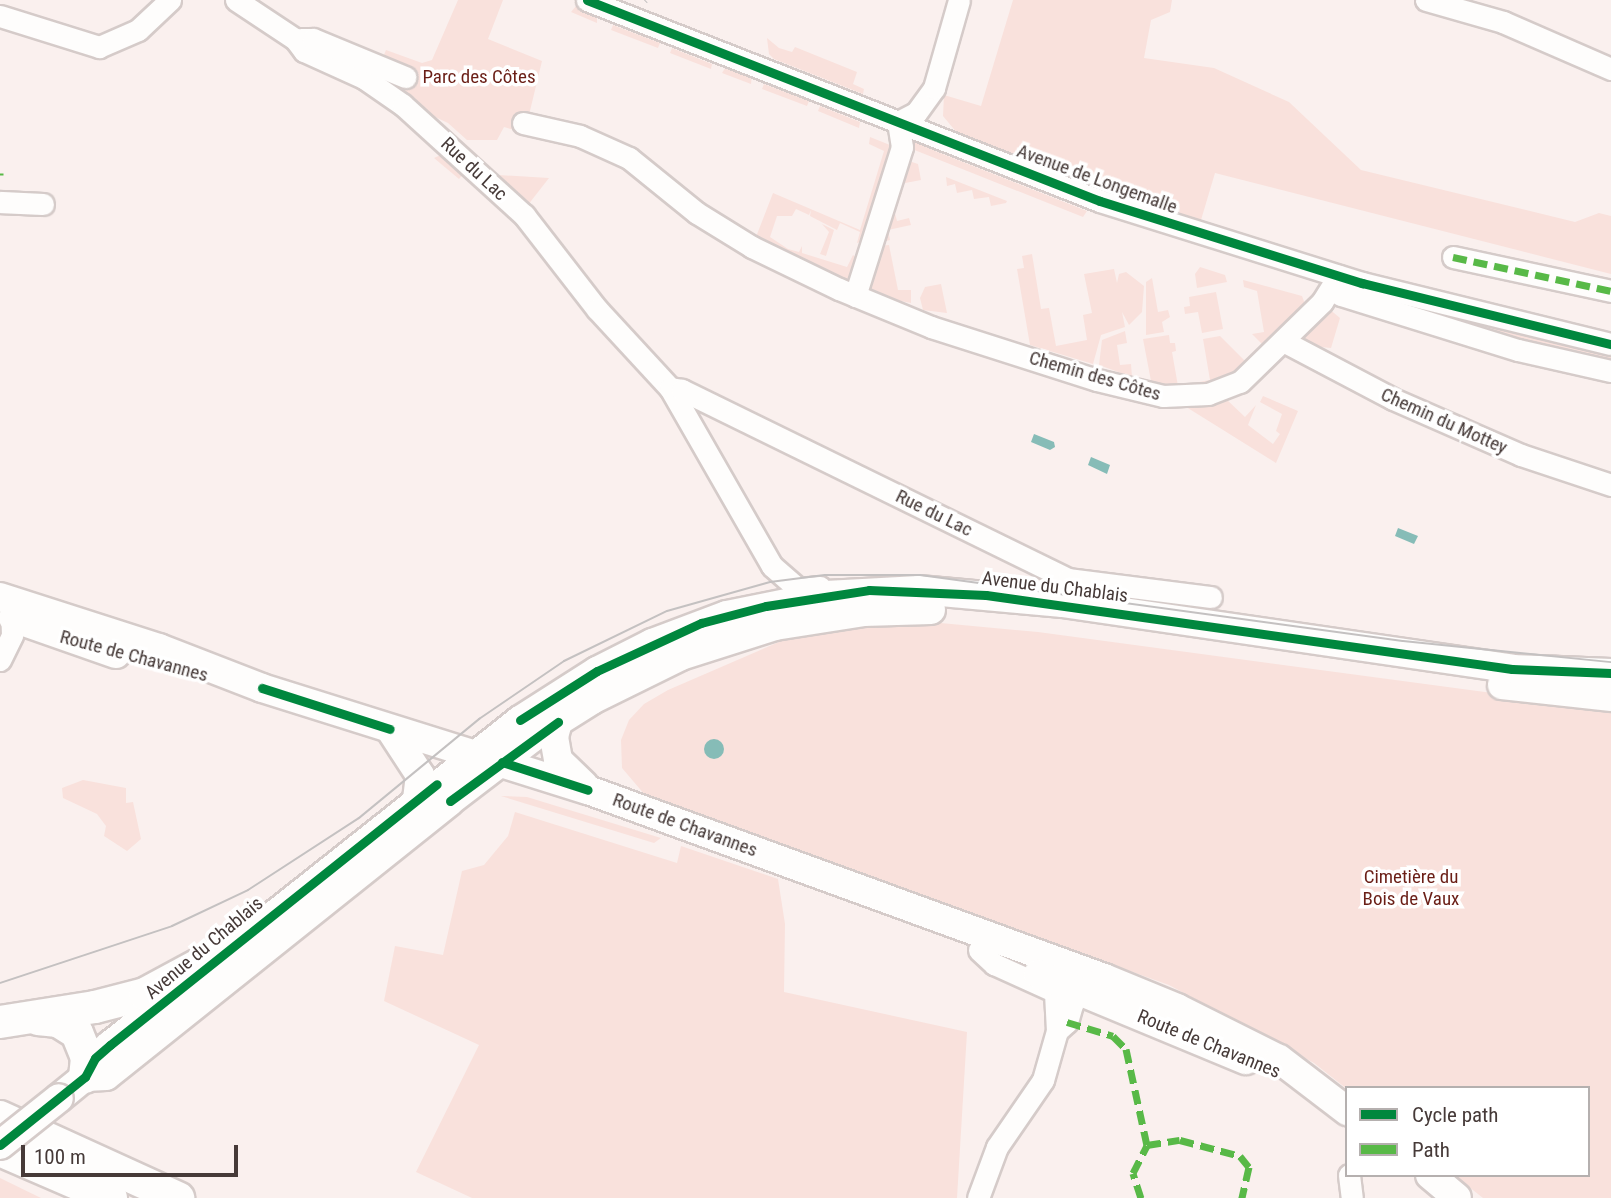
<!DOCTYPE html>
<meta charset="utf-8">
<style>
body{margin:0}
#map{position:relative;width:1611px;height:1198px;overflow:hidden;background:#faf0ee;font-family:"Roboto Condensed",sans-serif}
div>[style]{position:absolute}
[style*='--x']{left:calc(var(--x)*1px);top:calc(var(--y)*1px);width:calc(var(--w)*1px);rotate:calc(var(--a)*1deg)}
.green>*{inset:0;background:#f9e1dc}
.water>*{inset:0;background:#86bcb7}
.round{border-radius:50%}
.roads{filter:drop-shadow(2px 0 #d5cbc9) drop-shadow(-2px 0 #d5cbc9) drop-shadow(0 2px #d5cbc9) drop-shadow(0 -2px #d5cbc9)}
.minor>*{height:21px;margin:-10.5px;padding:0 10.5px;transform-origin:10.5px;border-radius:10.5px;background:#fefdfc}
.major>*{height:28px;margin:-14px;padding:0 14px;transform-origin:14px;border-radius:14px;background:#fefdfc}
.highway>*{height:32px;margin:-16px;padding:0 16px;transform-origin:16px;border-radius:16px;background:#fefdfc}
.tram>*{height:2px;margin:-1px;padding:0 1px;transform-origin:1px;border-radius:1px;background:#c4c1c1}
.rail>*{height:4.5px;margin-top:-2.25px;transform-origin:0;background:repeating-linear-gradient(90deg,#c4c1c1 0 14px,transparent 0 21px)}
.bridges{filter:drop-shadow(2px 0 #d5cbc9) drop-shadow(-2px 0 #d5cbc9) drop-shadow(0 2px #d5cbc9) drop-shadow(0 -2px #d5cbc9)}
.major-bridge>*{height:28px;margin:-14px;padding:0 14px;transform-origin:14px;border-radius:14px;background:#fefdfc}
.quiet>*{height:7px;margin-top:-3.5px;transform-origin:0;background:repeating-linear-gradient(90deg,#58b947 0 14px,transparent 0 21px)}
.cycleway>*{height:9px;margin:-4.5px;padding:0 4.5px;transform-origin:4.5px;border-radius:4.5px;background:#00873e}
span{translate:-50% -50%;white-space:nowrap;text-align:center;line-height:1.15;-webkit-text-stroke:7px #fff;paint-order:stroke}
.park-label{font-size:19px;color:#6a1e16}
.street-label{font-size:19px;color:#463a38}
.legend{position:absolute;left:1345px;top:1086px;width:245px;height:91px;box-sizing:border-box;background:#fff;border:2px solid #b5b0af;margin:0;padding:9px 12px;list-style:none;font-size:21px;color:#463a38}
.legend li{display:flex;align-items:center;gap:14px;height:35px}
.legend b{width:35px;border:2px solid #b5b0af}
.scale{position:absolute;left:21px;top:1145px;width:217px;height:32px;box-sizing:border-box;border:4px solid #463a38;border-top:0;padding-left:9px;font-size:21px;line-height:24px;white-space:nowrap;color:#463a38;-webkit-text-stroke:5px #fff;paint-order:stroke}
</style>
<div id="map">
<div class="green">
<i style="clip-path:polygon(458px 0,503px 0,488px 39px,542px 61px,529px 115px,518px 131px,504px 127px,497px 140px,467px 140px,448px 123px,416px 108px,376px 74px,386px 50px,422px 63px,432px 60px)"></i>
<i style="clip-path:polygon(1013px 0,1172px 0,1170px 12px,1151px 20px,1144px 58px,1214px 68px,1289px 102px,1361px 170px,1575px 222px,1599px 213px,1611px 216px,1611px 274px,1215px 173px,1201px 220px,1179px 214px,1180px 208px,1105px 184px,1102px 188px,958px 134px,943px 116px,944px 95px,981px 106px)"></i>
<i style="clip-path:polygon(577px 5px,597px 14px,597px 23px,571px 12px)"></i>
<i style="clip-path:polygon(613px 25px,660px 43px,658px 48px,611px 30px)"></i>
<i style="clip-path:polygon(767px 38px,779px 48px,792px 52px,795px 47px,857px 72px,853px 84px,864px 89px,863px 94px,774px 59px,769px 54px)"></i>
<i style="clip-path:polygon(672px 48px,712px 64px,711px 69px,670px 53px)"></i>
<i style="clip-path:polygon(727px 65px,752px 74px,751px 84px,722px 73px)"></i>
<i style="clip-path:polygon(764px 84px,809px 101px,807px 106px,762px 89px)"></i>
<i style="clip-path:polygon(820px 106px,860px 122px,859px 128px,818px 111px)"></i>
<i style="clip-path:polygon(870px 137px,895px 147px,864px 241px,857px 243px,860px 232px,840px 223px,837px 230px,810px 216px,811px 210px,809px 215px,796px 209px,792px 216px,777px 216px,770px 237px,788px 249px,799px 252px,802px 246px,802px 253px,847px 267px,853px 255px,858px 259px,848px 283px,756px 237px,773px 193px,860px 230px,884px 151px,869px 144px)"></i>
<i style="clip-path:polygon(919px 141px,935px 151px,1087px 211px,1083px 217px,907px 147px)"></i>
<i style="clip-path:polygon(443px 154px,465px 172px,459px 179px,434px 158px)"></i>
<i style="clip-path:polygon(471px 154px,498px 175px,549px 178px,524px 210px)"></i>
<i style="clip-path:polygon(906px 160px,918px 164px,921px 180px,900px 184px,902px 194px,896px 195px)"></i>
<i style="clip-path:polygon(946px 177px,1007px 201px,1006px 203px,991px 206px,989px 197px,974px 199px,972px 190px,957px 193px,955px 184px,947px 186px)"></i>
<i style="clip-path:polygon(894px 210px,897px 221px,909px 218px,911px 225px,888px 230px,890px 240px,881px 242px)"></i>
<i style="clip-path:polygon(822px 224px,834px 230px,826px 256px,820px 254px,829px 232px)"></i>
<i style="clip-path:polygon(889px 245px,898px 290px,911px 290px,911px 303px,880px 297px,871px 288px,880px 246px)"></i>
<i style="clip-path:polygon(1032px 254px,1041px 309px,1049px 308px,1056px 346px,1087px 340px,1083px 315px,1092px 313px,1084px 274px,1114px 269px,1117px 283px,1119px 274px,1126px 272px,1144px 286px,1142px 312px,1129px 325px,1122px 312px,1125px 327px,1101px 335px,1093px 364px,1030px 345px,1017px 269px,1024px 268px,1022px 256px)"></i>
<i style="clip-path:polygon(1200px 267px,1225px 275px,1227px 282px,1197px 288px,1195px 274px)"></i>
<i style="clip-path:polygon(1152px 278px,1158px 312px,1168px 310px,1170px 317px,1162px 322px,1164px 332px,1146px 335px,1146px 282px)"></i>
<i style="clip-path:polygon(1243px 280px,1302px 296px,1305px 304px,1263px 345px,1252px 334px,1264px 332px,1257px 291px,1244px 287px)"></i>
<i style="clip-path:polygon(941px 284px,947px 313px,923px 310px,920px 298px,925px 287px)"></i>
<i style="clip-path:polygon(1365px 291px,1611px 352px,1611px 366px,1541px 349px)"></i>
<i style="clip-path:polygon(1216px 292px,1223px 329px,1202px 333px,1198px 312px,1185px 314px,1184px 307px,1190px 306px,1189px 297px)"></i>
<i style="clip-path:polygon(1328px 308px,1340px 318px,1331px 348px,1300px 345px,1298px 336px)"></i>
<i style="clip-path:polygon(1125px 331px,1127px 343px,1117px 345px,1120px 365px,1131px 364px,1132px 377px,1099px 365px,1102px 340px)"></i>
<i style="clip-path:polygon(1169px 335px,1170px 343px,1175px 343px,1176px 351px,1172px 352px,1178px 386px,1210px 380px,1203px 339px,1220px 336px,1245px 361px,1230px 376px,1206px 384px,1174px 386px,1151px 381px,1143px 339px)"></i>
<i style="clip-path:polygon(1263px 396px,1298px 411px,1276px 463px,1183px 405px,1225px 398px,1245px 417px,1256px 405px,1248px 425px,1273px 444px,1280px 434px,1276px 431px,1282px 414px,1260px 402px)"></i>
<i style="clip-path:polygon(930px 622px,1038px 632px,1611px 709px,1611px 1198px,1483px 1198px,1454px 1175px,1588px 1175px,1588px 1088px,1347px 1089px,1314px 1063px,1169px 985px,667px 805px,645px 795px,622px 768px,621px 740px,629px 720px,644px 704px,668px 690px,802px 632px)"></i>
<i style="clip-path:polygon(83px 780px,126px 788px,126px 803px,133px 802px,141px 839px,127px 851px,104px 836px,106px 826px,97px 814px,63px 798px,62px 788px)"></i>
<i style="clip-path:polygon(501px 796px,527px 797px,661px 838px,654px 843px)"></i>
<i style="clip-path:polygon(515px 812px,677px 863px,681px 846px,778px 879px,785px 924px,784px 992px,967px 1032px,957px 1198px,472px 1198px,416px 1172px,479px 1045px,384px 1001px,395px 946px,443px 955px,462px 871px,484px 865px,508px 836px)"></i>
<i style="clip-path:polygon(0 1178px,41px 1198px,0 1198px)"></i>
</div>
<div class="water">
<i style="clip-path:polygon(1034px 434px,1054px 442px,1055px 447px,1050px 450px,1031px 442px)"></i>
<i style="clip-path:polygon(1091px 457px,1110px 465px,1107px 474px,1088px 465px)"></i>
<i style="clip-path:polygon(1398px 528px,1418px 536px,1414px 544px,1395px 536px)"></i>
<i class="round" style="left:704px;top:739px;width:20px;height:20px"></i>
</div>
<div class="roads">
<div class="minor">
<i style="--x:236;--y:0;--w:71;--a:33.5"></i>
<i style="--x:295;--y:39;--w:15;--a:53"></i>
<i style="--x:304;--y:51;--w:66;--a:24.2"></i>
<i style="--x:364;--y:78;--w:47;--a:34.7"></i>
<i style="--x:403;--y:105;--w:164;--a:42.3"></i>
<i style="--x:524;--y:215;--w:119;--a:52.2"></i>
<i style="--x:597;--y:309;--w:108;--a:47.3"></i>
<i style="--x:670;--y:388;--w:205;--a:60.2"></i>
<i style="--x:772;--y:566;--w:35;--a:41"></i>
<i style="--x:798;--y:589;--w:22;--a:-5"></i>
<i style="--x:587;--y:0;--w:551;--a:21.4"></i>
<i style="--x:1100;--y:201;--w:275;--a:17.4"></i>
<i style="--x:1362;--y:283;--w:256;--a:13.8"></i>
<i style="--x:1426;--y:0;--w:80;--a:15.9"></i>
<i style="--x:1503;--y:22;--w:118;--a:23.5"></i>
<i style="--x:0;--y:16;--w:104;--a:17.4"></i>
<i style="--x:99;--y:47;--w:43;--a:-23.6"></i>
<i style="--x:138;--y:30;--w:44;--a:-43.2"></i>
<i style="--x:301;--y:39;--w:12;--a:0"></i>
<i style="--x:313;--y:39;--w:100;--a:22.4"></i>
<i style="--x:523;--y:123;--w:58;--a:12.8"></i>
<i style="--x:580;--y:136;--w:54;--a:24.2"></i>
<i style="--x:629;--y:158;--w:87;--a:39"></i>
<i style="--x:697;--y:213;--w:65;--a:31.7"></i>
<i style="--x:752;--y:247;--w:97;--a:25.8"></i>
<i style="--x:839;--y:289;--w:100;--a:22.4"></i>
<i style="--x:931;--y:327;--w:174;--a:17.7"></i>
<i style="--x:1097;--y:380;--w:68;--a:13.6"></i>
<i style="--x:1163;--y:396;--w:45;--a:-2.5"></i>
<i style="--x:1208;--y:394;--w:34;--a:-21"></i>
<i style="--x:1240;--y:382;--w:115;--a:-44.3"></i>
<i style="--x:1322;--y:302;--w:31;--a:-58"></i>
<i style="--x:0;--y:202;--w:43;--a:2.7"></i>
<i style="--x:1453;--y:257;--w:162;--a:12.1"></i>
<i style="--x:1332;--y:288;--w:11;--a:38"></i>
<i style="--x:1341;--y:295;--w:185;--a:17.3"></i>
<i style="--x:1518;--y:350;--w:95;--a:12.7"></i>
<i style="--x:855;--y:296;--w:156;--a:-72.5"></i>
<i style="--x:902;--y:147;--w:25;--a:-99"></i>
<i style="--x:898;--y:122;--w:20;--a:-27"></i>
<i style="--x:916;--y:113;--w:31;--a:-54"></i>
<i style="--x:934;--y:88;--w:91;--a:-74.1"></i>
<i style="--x:1283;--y:341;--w:124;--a:27.8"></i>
<i style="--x:1393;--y:399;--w:140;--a:23.6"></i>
<i style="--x:1521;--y:455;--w:95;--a:18.4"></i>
<i style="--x:670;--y:388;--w:12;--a:9"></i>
<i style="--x:682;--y:390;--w:430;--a:26.1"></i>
<i style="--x:1068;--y:579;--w:144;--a:7.2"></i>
<i style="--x:0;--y:660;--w:28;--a:-64"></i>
<i style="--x:12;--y:635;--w:28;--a:-92"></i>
<i style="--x:979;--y:950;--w:21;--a:43"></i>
<i style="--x:994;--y:964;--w:60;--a:24.4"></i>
<i style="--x:1057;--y:1031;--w:13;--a:-42"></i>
<i style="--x:1067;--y:1022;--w:18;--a:-74"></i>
<i style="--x:1072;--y:1005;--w:17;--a:-93"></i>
<i style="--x:1071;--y:988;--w:13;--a:-122"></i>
<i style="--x:1349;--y:1175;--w:23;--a:83"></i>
<i style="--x:978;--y:1198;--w:54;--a:-69.6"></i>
<i style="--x:997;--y:1147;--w:81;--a:-55.5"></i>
<i style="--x:1043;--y:1080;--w:51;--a:-74.1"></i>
<i style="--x:1057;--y:1031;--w:39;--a:-93"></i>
<i style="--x:1055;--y:992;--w:10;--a:-66"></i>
<i style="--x:1059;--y:983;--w:13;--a:-13"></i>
</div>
<div class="major">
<i style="--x:0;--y:597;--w:167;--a:17.8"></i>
<i style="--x:159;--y:648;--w:110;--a:21.2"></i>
<i style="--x:262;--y:688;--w:342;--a:17.4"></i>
<i style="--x:588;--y:790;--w:549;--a:20.02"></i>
<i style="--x:1104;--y:978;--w:79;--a:22.3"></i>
<i style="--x:1177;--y:1008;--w:114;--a:26.6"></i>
<i style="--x:1279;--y:1059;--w:86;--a:37.4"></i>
<i style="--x:13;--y:618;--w:109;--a:19.3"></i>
<i style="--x:1502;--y:685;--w:110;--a:6.3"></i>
<i style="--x:558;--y:722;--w:16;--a:105"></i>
<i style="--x:554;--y:737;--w:23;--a:80"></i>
<i style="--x:558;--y:760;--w:36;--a:44"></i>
<i style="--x:390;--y:729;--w:55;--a:56.9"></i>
<i style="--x:420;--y:775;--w:25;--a:97"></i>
<i style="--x:1038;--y:974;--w:225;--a:22.5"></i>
<i style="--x:85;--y:1077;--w:21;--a:-3"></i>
<i style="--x:106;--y:1076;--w:440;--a:-38.6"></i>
<i style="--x:450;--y:801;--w:103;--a:-37.5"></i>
<i style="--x:532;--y:738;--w:71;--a:-32.3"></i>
<i style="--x:592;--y:700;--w:99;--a:-26.3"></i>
<i style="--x:681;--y:656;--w:99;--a:-17.7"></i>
<i style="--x:775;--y:626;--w:89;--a:-9"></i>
<i style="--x:863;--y:612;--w:68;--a:-1.7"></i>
<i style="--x:59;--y:1098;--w:33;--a:-39"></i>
<i style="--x:85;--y:1077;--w:21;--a:-62"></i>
<i style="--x:95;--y:1058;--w:20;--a:-41"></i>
<i style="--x:110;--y:1045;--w:523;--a:-38.4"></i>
<i style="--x:520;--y:720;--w:91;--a:-32.5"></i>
<i style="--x:597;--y:671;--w:62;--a:-27"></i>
<i style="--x:652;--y:643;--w:80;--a:-20.5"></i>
<i style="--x:727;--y:615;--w:101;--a:-11.4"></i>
<i style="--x:826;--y:595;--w:93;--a:-3.1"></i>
<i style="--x:919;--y:590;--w:144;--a:5.2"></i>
<i style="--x:1062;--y:603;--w:455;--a:8.3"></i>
<i style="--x:1512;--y:669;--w:99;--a:2.3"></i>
<i style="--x:1430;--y:1175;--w:35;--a:40"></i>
</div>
<div class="highway">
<i style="--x:38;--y:1019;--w:20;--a:6"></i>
<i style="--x:58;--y:1021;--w:22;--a:32"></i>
<i style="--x:77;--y:1033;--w:27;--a:68"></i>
<i style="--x:87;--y:1058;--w:19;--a:96"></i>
<i style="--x:0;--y:1022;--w:96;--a:-9"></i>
<i style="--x:95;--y:1007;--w:52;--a:-14.6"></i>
<i style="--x:145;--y:994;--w:99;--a:-28.4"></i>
<i style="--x:0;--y:1117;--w:196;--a:24.5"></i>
<i style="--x:0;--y:1150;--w:121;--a:23.4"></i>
</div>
</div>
<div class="tram">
<i style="--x:0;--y:983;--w:181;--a:-18.3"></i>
<i style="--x:172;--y:926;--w:84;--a:-25.3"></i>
<i style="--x:248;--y:890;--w:132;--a:-33"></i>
<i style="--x:359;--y:818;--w:156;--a:-39.5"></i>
<i style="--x:479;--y:719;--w:103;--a:-34.3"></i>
<i style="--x:564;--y:661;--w:114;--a:-25.9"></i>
<i style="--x:667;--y:611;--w:107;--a:-15.7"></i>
<i style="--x:770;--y:582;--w:55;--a:-7.3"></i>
<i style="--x:825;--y:575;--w:95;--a:0"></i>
<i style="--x:920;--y:575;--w:487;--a:7.8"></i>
<i style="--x:1403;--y:641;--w:209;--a:5.8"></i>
</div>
<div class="rail">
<i style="--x:645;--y:1;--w:1;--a:-45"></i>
</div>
<div class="bridges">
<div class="major-bridge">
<i style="--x:0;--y:1145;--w:75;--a:-38.5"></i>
</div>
</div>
<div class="quiet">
<i style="--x:0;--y:173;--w:2;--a:90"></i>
<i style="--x:1453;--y:257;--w:162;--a:12.1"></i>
<i style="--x:1067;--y:1022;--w:48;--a:16.9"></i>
<i style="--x:1113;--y:1036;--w:18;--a:45"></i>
<i style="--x:1126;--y:1049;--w:98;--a:77.7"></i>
<i style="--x:1147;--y:1145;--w:33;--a:-9"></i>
<i style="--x:1180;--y:1140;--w:62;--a:14.9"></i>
<i style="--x:1240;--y:1156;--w:14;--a:51"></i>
<i style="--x:1249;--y:1167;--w:32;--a:103"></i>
<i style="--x:1141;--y:1198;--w:26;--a:-108"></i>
<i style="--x:1133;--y:1173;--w:31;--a:-63"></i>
</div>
<div class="cycleway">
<i style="--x:587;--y:0;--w:551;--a:21.4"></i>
<i style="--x:1100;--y:201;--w:275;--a:17.4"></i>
<i style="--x:1362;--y:283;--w:256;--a:13.8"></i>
<i style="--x:262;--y:688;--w:134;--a:17.8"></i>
<i style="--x:520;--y:720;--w:91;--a:-32.5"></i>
<i style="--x:597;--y:671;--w:115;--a:-24.8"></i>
<i style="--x:701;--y:623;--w:67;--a:-14.7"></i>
<i style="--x:766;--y:606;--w:104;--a:-8.8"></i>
<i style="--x:869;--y:590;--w:117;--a:2.4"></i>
<i style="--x:986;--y:595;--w:531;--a:8.01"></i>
<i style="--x:1512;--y:669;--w:99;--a:2.3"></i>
<i style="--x:502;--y:762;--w:90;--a:18"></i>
<i style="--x:450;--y:801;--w:134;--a:-36.2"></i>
<i style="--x:0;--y:1145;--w:109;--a:-38.7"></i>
<i style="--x:85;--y:1077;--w:21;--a:-62"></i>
<i style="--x:95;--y:1058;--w:20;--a:-41"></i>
<i style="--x:110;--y:1045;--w:418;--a:-38.6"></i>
</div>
<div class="park-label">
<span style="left:479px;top:77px">Parc des Côtes</span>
<span style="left:1411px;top:888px">Cimetière du<br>Bois de Vaux</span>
</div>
<div class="street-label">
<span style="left:474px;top:169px;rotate:43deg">Rue du Lac</span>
<span style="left:1097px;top:179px;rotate:20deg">Avenue de Longemalle</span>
<span style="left:1095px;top:376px;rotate:16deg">Chemin des Côtes</span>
<span style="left:1444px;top:421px;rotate:24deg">Chemin du Mottey</span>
<span style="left:934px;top:513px;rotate:26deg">Rue du Lac</span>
<span style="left:1055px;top:587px;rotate:7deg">Avenue du Chablais</span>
<span style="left:134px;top:656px;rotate:15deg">Route de Chavannes</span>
<span style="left:685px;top:825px;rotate:20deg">Route de Chavannes</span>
<span style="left:204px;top:948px;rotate:-40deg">Avenue du Chablais</span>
<span style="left:1209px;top:1044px;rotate:22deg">Route de Chavannes</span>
</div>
<ul class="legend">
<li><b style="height:9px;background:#00873e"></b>Cycle path</li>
<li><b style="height:9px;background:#58b947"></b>Path</li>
</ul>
<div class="scale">100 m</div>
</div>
